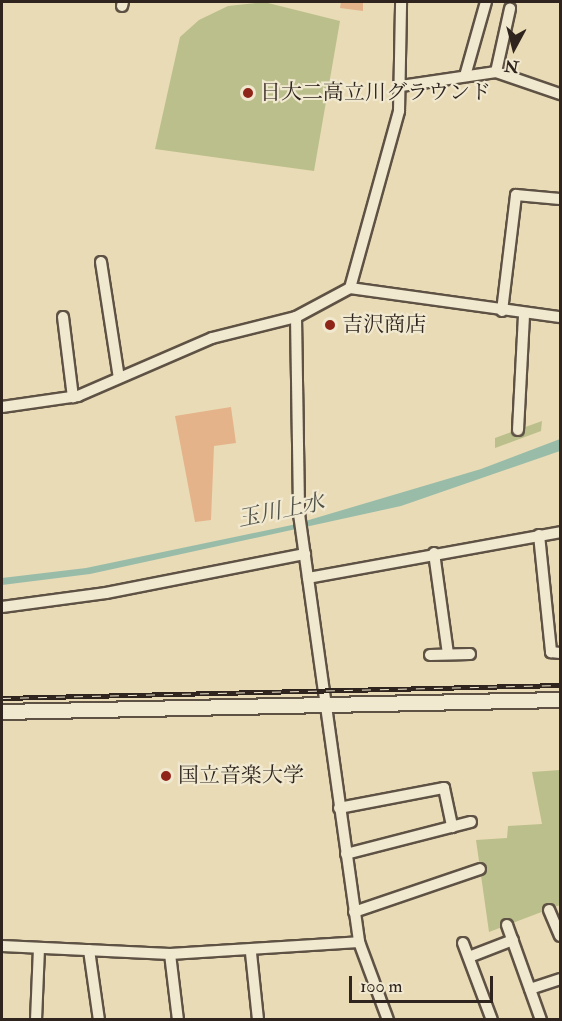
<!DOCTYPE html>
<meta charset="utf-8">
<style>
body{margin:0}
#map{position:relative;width:562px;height:1021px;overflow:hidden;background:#e9dbb6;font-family:"IM FELL Double Pica","Noto Serif JP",serif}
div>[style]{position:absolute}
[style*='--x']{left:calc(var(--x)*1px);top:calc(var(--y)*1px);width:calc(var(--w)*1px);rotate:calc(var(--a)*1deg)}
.green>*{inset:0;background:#bbbf8b}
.water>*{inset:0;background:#99bca9}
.building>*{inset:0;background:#e4b38a}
.roads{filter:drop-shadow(2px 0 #5e5244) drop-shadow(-2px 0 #5e5244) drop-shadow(0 2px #5e5244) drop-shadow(0 -2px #5e5244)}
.street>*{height:10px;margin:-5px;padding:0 5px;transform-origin:5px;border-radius:5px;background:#f1e8d0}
.secondary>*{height:14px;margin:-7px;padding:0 7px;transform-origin:7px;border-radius:7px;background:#f1e8d0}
.rail>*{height:5px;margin-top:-2.5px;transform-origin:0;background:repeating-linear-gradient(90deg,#f1e8d0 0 9px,#30251e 0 18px);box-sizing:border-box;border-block:2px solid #30251e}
.dots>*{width:16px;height:16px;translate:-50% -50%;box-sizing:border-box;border:3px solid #f1e8d0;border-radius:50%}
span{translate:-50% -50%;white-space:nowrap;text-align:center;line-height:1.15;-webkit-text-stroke:4.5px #f1e8d0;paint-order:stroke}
.poi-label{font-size:21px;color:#30251e}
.left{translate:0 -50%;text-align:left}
.water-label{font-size:22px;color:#505248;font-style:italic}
.frame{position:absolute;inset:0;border:3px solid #30251e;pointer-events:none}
.north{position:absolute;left:484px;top:18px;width:60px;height:60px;-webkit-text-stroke:4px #f1e8d0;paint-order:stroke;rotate:187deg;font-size:16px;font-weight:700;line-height:24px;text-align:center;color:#30251e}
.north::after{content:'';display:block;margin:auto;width:21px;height:27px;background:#30251e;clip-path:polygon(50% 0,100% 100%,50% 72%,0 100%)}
.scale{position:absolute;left:349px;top:976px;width:144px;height:27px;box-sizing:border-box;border:3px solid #30251e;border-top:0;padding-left:8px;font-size:18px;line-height:21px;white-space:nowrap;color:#30251e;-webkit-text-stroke:4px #f1e8d0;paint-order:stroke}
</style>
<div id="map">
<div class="green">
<i style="clip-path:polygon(264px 2px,340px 21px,314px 171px,155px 149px,180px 37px,199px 20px,228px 6px)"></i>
<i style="clip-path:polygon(542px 421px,541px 431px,495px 448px,495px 438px)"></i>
<i style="clip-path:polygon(560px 770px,560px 905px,489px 932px,476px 840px,507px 838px,508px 826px,542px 824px,532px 772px)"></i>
</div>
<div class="water">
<i style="clip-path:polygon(560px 439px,560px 451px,401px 506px,90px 574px,2px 585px,2px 578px,86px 568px,292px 525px,481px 469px)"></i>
</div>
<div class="building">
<i style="clip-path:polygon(341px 2px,363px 2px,363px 11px,340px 8px)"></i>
<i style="clip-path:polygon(231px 407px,236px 443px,214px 446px,211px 520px,195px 522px,175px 416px)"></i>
</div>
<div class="roads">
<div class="street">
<i style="--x:122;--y:6;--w:4;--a:-76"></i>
<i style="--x:496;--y:72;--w:65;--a:-77.5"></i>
<i style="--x:465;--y:76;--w:77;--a:-74.2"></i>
<i style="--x:401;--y:86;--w:96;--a:-8.4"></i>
<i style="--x:496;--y:72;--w:68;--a:19"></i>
<i style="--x:101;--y:262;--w:117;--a:81.2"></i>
<i style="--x:350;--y:288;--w:184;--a:-74.5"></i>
<i style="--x:399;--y:111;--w:109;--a:-88.9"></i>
<i style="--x:502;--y:311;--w:117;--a:-83.1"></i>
<i style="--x:516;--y:195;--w:44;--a:5.2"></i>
<i style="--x:63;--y:317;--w:81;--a:82.9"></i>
<i style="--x:296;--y:317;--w:197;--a:89.1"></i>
<i style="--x:299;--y:514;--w:432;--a:82"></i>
<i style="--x:359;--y:942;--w:83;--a:69.6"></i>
<i style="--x:2;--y:407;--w:77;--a:-8.2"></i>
<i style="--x:78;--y:396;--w:146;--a:-23.4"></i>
<i style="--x:212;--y:338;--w:87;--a:-14"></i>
<i style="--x:296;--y:317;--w:61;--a:-28.2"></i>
<i style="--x:350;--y:288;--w:212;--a:7.9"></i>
<i style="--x:518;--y:430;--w:116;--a:-87"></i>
<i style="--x:539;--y:535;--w:118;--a:84.1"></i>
<i style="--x:551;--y:652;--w:9;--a:6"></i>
<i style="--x:434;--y:553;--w:102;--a:82.1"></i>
<i style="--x:308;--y:578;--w:256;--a:-10.3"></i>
<i style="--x:2;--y:607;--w:105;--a:-7.7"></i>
<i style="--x:106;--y:593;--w:203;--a:-11.1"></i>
<i style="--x:430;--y:655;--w:40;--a:-1.4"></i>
<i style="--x:339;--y:808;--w:107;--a:-10.8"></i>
<i style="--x:444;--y:788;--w:40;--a:78"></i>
<i style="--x:346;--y:854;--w:129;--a:-14.4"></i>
<i style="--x:549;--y:910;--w:28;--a:67"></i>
<i style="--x:354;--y:912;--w:133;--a:-18.8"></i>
<i style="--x:507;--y:925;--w:101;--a:70.3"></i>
<i style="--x:463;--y:943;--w:82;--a:69.4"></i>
<i style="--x:2;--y:946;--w:168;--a:2.7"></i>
<i style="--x:170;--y:954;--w:189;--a:-3.6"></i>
<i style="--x:89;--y:950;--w:71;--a:81.9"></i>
<i style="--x:251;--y:953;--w:67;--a:84"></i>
<i style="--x:170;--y:954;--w:66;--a:83.1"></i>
<i style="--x:469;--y:957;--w:47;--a:-21.1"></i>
<i style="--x:530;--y:989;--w:32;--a:-18"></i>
<i style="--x:36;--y:1020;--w:72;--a:-87.6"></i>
</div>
<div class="secondary">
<i style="--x:2;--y:712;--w:558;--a:-1.23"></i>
</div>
</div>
<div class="rail">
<i style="--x:2;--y:698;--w:558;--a:-1.33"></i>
</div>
<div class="dots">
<i style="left:248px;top:93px;background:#8f2418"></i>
<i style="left:330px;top:325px;background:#8f2418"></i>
<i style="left:166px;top:776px;background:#8f2418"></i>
</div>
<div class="poi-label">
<span class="left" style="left:260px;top:93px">日大二高立川グラウンド</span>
<span class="left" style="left:342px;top:325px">吉沢商店</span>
<span class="left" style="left:178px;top:776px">国立音楽大学</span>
</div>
<div class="water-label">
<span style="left:281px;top:511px;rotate:-12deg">玉川上水</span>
</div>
<div class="frame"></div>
<div class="north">N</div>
<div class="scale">100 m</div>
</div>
